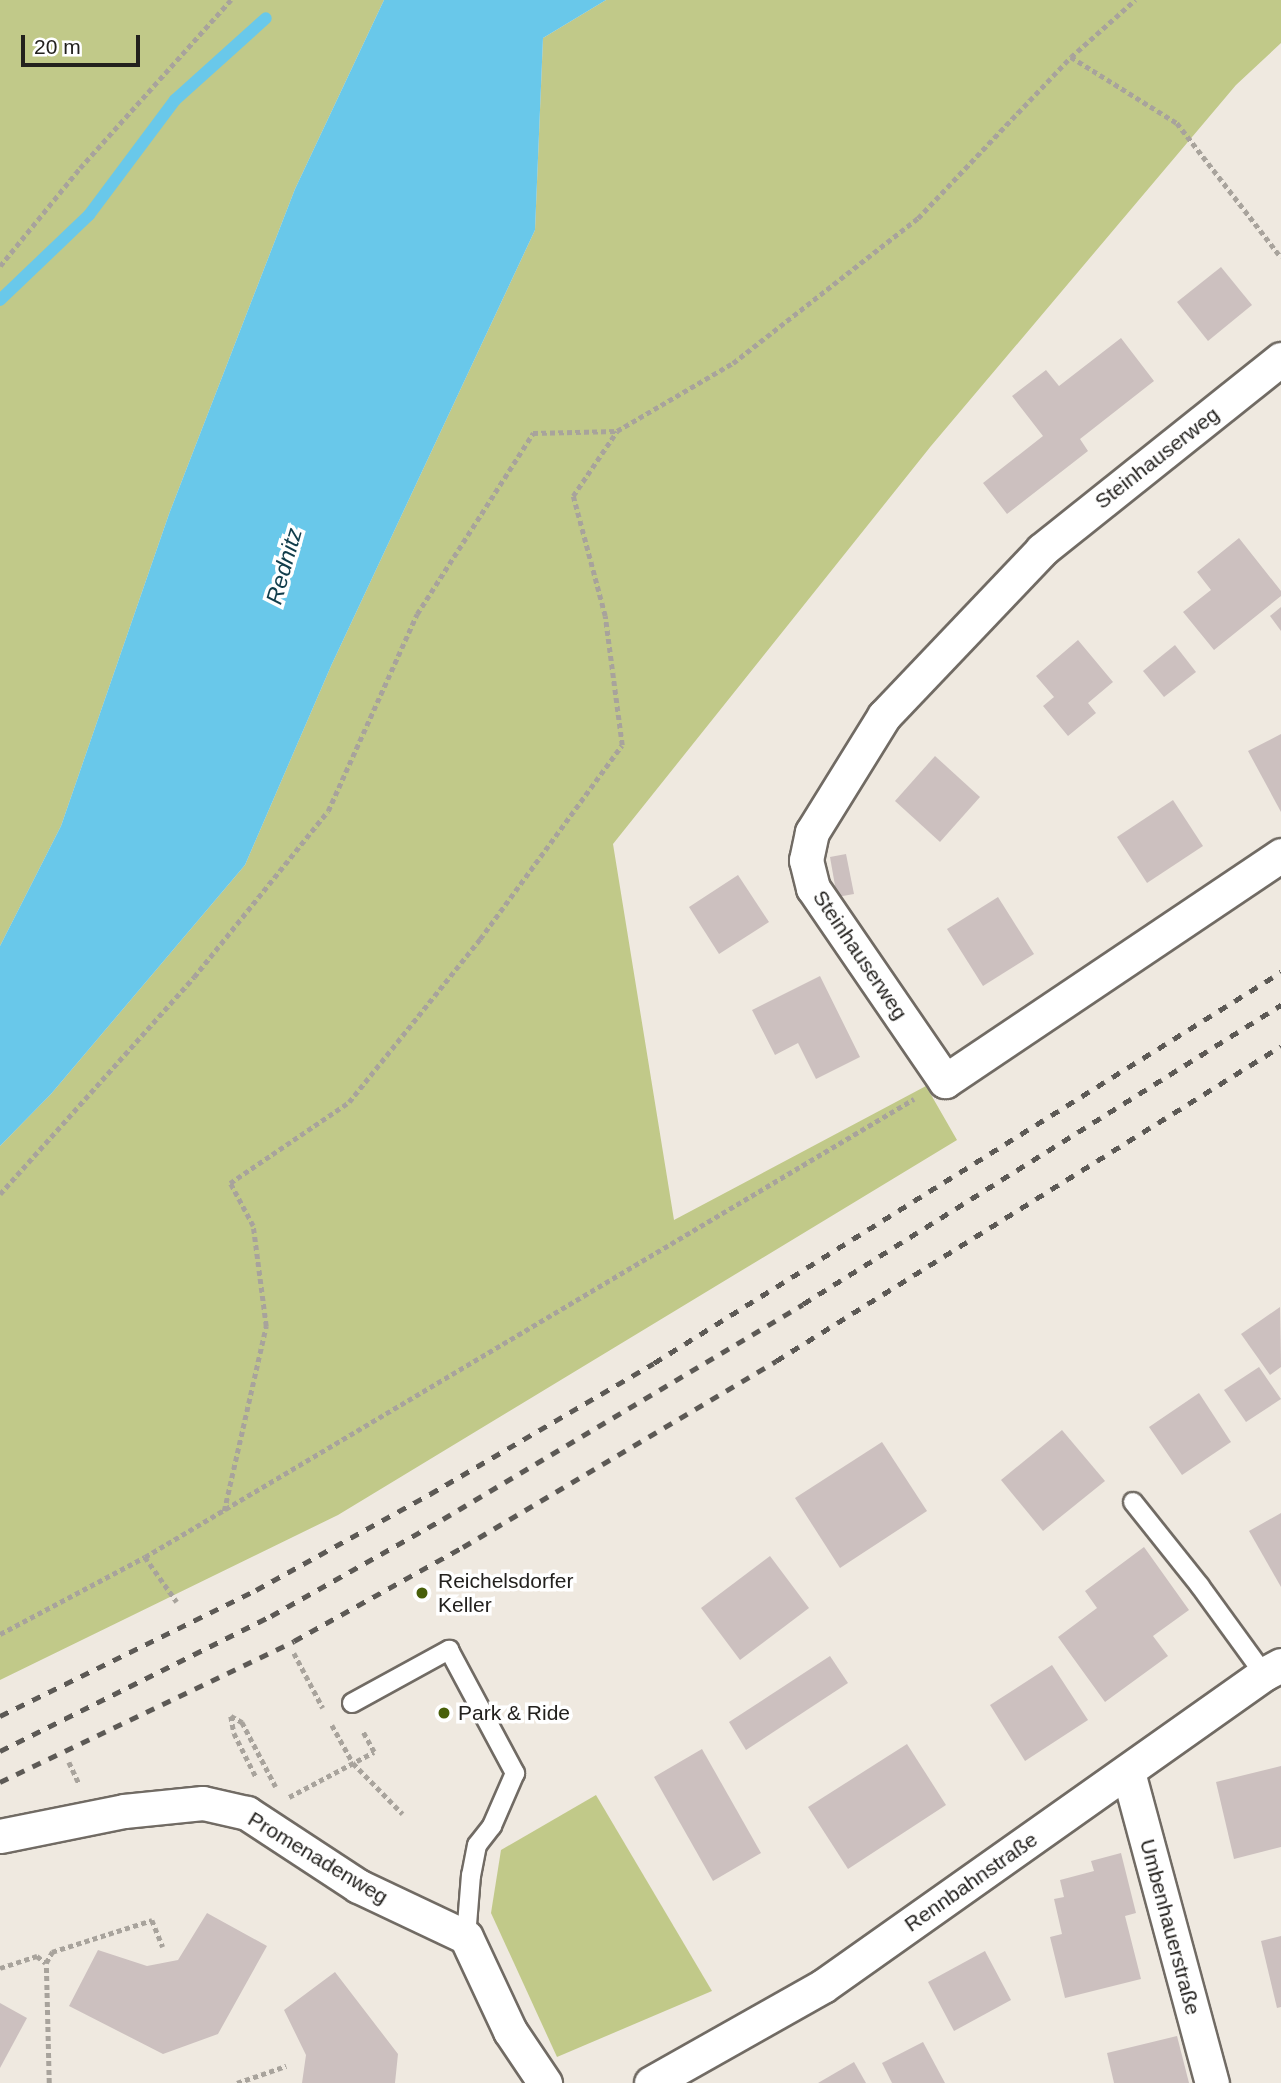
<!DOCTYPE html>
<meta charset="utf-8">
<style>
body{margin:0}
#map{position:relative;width:1281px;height:2083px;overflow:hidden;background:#efe9e0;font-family:Helvetica,sans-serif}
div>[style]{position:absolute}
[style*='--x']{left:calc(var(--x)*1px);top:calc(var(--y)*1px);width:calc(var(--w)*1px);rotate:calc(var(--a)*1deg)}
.green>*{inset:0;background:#c1c989}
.water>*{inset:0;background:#69c8ea}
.stream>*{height:12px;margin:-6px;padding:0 6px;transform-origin:6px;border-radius:6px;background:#69c8ea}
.building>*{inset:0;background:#ccc0bf}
.path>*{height:4.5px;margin-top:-2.25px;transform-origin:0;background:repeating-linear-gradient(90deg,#a8a39c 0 5px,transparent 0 8.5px)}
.roads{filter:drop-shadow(2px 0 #716b64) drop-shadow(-2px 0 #716b64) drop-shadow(0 2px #716b64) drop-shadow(0 -2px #716b64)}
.service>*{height:18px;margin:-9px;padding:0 9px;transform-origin:9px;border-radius:9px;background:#fff}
.minor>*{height:33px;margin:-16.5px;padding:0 16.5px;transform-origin:16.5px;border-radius:16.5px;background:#fff}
.rail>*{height:5px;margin-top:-2.5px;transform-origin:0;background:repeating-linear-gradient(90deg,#5c5955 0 9px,transparent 0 18px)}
.dots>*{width:19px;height:19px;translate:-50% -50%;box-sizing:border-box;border:4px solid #fff;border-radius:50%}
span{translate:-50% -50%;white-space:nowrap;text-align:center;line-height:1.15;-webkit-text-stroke:7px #fff;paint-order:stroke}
.street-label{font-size:21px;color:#23211e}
.poi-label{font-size:21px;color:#23211e}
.left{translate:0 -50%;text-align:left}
.water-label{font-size:23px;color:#103c4a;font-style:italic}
.scale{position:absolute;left:21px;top:35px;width:119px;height:32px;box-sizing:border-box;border:4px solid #23211e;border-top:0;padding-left:9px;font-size:21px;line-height:24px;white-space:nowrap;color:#23211e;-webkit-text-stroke:5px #fff;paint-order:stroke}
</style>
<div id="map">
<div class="green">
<i style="clip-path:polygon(0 0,384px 0,295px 189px,169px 514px,61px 826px,0 946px)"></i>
<i style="clip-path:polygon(606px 0,1281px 0,1281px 43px,1236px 85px,931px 446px,613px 844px,674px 1220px,926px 1086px,957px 1140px,338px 1515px,0 1680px,0 1146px,51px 1094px,245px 865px,331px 666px,535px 230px,543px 38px)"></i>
<i style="clip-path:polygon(596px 1795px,712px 1991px,557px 2057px,491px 1913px,501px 1850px)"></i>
</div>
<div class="water">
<i style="clip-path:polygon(384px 0,606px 0,543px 38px,535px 230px,331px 666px,245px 865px,51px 1094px,0 1146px,0 946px,61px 826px,169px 514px,295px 189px)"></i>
</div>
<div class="stream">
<i style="--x:0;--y:300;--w:123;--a:-43.7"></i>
<i style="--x:89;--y:215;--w:144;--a:-53.2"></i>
<i style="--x:175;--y:100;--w:122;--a:-42"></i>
</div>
<div class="building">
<i style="clip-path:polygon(1221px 267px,1252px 305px,1208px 341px,1177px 302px)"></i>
<i style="clip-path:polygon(1121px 338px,1154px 381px,1080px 439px,1088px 451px,1007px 514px,983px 483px,1043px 436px,1012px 396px,1046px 370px,1059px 386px)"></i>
<i style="clip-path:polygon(1239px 538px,1281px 591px,1281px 596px,1214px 650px,1183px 612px,1211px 590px,1197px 572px)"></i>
<i style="clip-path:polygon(1281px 607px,1281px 631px,1270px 616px)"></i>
<i style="clip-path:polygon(1078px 640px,1113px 682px,1088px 703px,1096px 713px,1068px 736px,1043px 706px,1054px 697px,1036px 676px)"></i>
<i style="clip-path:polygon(1175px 645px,1196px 672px,1164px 697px,1143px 671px)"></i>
<i style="clip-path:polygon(1281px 734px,1281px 812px,1248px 751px)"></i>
<i style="clip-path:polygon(935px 756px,980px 797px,940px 842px,895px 801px)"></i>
<i style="clip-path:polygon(1173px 800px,1203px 846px,1147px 883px,1117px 837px)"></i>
<i style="clip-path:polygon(846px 854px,854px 894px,837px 897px,830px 857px)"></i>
<i style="clip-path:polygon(738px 875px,769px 922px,719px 954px,689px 907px)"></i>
<i style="clip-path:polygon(998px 897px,1034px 954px,983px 986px,947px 929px)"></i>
<i style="clip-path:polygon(820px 976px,860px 1057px,816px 1079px,798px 1043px,775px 1055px,752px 1010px)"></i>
<i style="clip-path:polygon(1280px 1307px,1281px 1367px,1270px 1375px,1241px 1334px)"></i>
<i style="clip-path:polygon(1259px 1367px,1281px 1399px,1246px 1422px,1224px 1390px)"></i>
<i style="clip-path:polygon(1199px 1393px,1231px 1442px,1182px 1475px,1149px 1427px)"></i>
<i style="clip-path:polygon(1062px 1430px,1105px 1481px,1043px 1531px,1001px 1480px)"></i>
<i style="clip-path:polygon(882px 1442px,927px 1511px,840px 1568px,795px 1498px)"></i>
<i style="clip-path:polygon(1281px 1513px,1281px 1587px,1249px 1531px)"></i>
<i style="clip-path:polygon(1144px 1547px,1189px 1610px,1153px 1636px,1168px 1656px,1105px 1702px,1058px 1637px,1097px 1608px,1085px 1591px)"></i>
<i style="clip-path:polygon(770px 1556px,809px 1608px,740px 1660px,701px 1608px)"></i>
<i style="clip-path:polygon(830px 1656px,848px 1683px,746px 1750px,729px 1722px)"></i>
<i style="clip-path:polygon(1052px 1665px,1088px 1720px,1025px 1761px,990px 1705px)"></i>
<i style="clip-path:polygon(907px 1744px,946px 1805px,848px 1869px,808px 1807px)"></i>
<i style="clip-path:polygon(702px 1749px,761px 1853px,713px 1881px,654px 1777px)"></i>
<i style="clip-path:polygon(1281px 1766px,1281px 1847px,1234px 1859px,1216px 1782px)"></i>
<i style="clip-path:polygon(1121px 1853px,1136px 1913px,1125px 1916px,1141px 1979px,1065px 1998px,1050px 1937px,1062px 1934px,1054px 1899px,1064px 1897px,1060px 1880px,1094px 1871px,1091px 1861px)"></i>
<i style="clip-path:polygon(207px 1913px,267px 1946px,218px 2034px,163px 2054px,69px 2006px,98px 1950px,147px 1966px,178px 1960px)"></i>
<i style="clip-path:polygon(1281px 1936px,1281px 2007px,1277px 2008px,1261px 1941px)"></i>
<i style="clip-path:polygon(985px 1951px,1011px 2000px,954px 2031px,928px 1982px)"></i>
<i style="clip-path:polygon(335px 1972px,398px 2054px,395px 2083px,302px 2083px,306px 2055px,284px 2010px)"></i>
<i style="clip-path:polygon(0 2003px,27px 2018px,0 2068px)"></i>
<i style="clip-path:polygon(1177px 2036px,1189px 2083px,1114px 2083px,1107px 2053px)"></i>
<i style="clip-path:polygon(923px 2042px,945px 2083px,892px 2083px,882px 2063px)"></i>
<i style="clip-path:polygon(854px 2062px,866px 2083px,818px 2083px)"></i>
</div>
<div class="path">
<i style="--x:1071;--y:57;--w:125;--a:31.9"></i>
<i style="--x:1177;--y:123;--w:170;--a:52.2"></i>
<i style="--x:0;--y:266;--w:127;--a:-50.8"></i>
<i style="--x:80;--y:168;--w:226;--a:-48.1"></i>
<i style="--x:0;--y:1194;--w:291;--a:-48.2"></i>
<i style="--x:194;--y:977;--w:213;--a:-51.1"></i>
<i style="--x:328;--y:811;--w:216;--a:-65.7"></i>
<i style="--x:417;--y:614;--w:215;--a:-57.3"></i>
<i style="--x:533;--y:433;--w:84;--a:-1.4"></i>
<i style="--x:617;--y:431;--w:134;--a:-30.4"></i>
<i style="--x:733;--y:363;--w:235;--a:-38.1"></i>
<i style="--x:918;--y:218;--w:222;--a:-46.5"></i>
<i style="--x:1071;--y:57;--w:86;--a:-41.7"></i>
<i style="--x:224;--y:1511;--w:190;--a:-77.2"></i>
<i style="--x:266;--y:1326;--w:101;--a:-97.4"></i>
<i style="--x:253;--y:1226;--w:49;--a:-118.1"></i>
<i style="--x:230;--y:1183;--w:144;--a:-34.2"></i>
<i style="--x:349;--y:1102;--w:209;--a:-51.2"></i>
<i style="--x:480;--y:939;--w:240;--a:-53.8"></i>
<i style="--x:622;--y:745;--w:130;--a:-97.5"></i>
<i style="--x:605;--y:616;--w:124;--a:-104.9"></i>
<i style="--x:573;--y:496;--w:78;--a:-55.9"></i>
<i style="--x:145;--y:1557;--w:55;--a:54.6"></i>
<i style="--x:0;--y:1634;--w:164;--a:-28"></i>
<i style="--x:145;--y:1557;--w:895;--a:-30.78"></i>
<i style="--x:294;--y:1653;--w:62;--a:62.2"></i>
<i style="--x:231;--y:1716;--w:13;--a:29"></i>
<i style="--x:242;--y:1722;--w:73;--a:62.4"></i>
<i style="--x:231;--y:1716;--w:17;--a:80"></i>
<i style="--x:234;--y:1733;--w:49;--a:63.4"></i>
<i style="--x:332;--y:1725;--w:43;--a:61.1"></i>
<i style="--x:353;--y:1763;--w:71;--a:45.6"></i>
<i style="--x:69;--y:1762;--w:23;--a:65"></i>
<i style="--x:289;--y:1797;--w:96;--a:-27.9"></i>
<i style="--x:374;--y:1752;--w:25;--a:-119"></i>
<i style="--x:0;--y:1968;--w:39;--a:-18"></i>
<i style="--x:37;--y:1956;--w:11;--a:38"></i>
<i style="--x:49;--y:2083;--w:120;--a:-91.4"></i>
<i style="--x:46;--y:1963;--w:13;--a:-61"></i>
<i style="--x:52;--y:1952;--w:105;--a:-17.7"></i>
<i style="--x:152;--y:1920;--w:29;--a:68"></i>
<i style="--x:237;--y:2083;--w:52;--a:-19.1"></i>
</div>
<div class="roads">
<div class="service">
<i style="--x:1133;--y:1502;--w:107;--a:51.4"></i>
<i style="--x:1200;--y:1586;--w:109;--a:54"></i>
<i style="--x:352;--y:1703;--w:111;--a:-28.7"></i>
<i style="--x:449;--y:1650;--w:140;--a:61.8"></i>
<i style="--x:515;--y:1773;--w:58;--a:113.5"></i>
<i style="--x:492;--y:1826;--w:24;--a:128"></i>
<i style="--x:477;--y:1845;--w:31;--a:101"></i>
<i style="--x:471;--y:1875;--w:62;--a:94.6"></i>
</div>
<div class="minor">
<i style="--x:1281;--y:359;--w:306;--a:141.4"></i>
<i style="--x:1042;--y:550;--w:229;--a:133.6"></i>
<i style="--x:884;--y:716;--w:137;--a:121.8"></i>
<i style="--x:812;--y:832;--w:29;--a:102"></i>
<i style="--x:806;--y:860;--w:29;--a:76"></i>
<i style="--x:813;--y:888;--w:234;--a:55.6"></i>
<i style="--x:945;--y:1081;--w:405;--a:-33.9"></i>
<i style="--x:1128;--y:1772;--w:322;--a:74.9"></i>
<i style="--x:0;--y:1836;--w:126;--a:-11.4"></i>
<i style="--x:124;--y:1811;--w:79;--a:-5.8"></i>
<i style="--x:203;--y:1803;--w:45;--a:12.8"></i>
<i style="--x:247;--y:1813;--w:133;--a:33.3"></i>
<i style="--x:358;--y:1886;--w:119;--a:25.3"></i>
<i style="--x:466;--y:1937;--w:104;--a:64.9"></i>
<i style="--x:510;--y:2031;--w:63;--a:56.1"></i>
<i style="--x:651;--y:2083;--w:197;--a:-29.4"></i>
<i style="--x:823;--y:1986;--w:540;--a:-35.28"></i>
<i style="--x:1264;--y:1674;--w:19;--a:-28"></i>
</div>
</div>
<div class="rail">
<i style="--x:0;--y:1716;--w:285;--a:-26.2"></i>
<i style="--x:256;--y:1590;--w:199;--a:-28.9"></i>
<i style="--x:430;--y:1494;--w:259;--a:-30.3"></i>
<i style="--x:654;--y:1363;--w:739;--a:-31.95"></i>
<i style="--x:0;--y:1751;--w:303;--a:-26.5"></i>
<i style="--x:271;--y:1616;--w:197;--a:-29.4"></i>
<i style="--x:443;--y:1519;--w:419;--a:-30.8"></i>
<i style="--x:803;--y:1304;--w:564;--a:-32.03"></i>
<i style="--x:0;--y:1782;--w:326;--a:-25.6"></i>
<i style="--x:294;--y:1641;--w:193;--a:-29.1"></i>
<i style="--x:463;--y:1547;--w:364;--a:-30.7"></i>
<i style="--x:776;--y:1361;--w:595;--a:-31.95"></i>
</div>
<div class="dots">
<i style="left:422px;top:1593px;background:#485f09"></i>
<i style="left:444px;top:1713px;background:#485f09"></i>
</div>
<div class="street-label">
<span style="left:1157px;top:458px;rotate:-38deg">Steinhauserweg</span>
<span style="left:860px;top:955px;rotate:56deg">Steinhauserweg</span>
<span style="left:318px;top:1858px;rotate:31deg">Promenadenweg</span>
<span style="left:971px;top:1882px;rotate:-35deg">Rennbahnstraße</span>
<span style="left:1170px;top:1927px;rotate:75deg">Umbenhauerstraße</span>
</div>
<div class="poi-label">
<span class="left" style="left:438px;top:1593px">Reichelsdorfer<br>Keller</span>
<span class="left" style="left:458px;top:1713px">Park &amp; Ride</span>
</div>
<div class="water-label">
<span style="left:284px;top:566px;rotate:-74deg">Rednitz</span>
</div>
<div class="scale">20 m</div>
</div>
